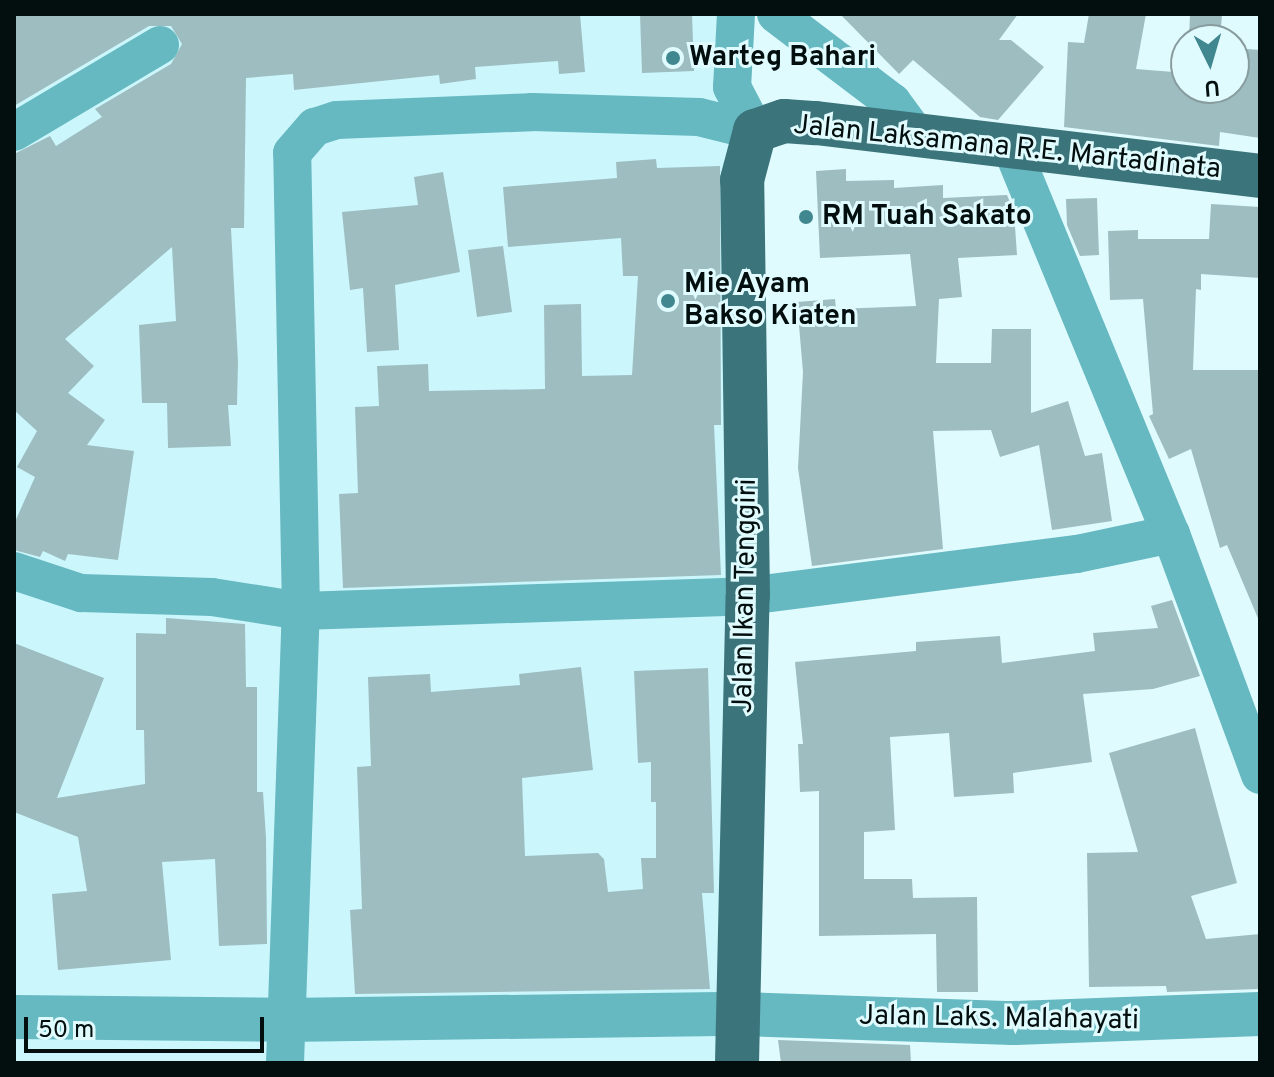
<!DOCTYPE html>
<style>
body{margin:0}
#map{position:relative;width:1274px;height:1077px;overflow:hidden;background:#e0fbfe;font-family:Overpass,sans-serif}
div>[style]{position:absolute}
[style*='--x']{left:calc(var(--x)*1px);top:calc(var(--y)*1px);width:calc(var(--w)*1px);rotate:calc(var(--a)*1deg)}
.built>*{inset:0;background:#cbf7fc}
.building>*{inset:0;background:#9dbdc1}
.minor>*{height:38px;margin:-19px;padding:0 19px;transform-origin:19px;border-radius:19px;background:#66b8c1}
.tertiary>*{height:44px;margin:-22px;padding:0 22px;transform-origin:22px;border-radius:22px;background:#66b8c1}
.primary>*{height:44px;margin:-22px;padding:0 22px;transform-origin:22px;border-radius:22px;background:#3b747b}
.dots>*{width:22px;height:22px;translate:-50% -50%;box-sizing:border-box;border:4px solid #e0fbfe;border-radius:50%}
span{translate:-50% -50%;white-space:nowrap;text-align:center;line-height:1.15;-webkit-text-stroke:6px #e0fbfe;paint-order:stroke}
.poi-label{font-size:28px;color:#030e0f;font-weight:700}
.left{translate:0 -50%;text-align:left}
.street-label{font-size:28px;color:#030e0f}
.frame{position:absolute;inset:0;border:16px solid #030e0f;pointer-events:none}
.north{position:absolute;left:1170px;top:24px;width:80px;height:80px;box-sizing:border-box;background:#e0fbfe;border:2px solid #889c9e;border-radius:50%;rotate:175deg;font-size:22px;font-weight:700;line-height:32px;text-align:center;color:#030e0f}
.north::after{content:'';display:block;margin:auto;width:28px;height:36px;background:#40878f;clip-path:polygon(50% 0,100% 100%,50% 72%,0 100%)}
.scale{position:absolute;left:24px;top:1017px;width:240px;height:36px;box-sizing:border-box;border:4px solid #030e0f;border-top:0;padding-left:10px;font-size:24px;line-height:28px;white-space:nowrap;color:#030e0f;-webkit-text-stroke:6px #e0fbfe;paint-order:stroke}
</style>
<div id="map">
<div class="built">
<i style="clip-path:polygon(14px 14px,741px 14px,747px 1063px,14px 1063px)"></i>
</div>
<div class="building">
<i style="clip-path:polygon(14px 14px,580px 14px,585px 72px,559px 74px,558px 61px,475px 67px,476px 79px,440px 84px,439px 75px,294px 90px,293px 74px,246px 78px,244px 228px,231px 228px,238px 362px,237px 405px,228px 405px,231px 446px,168px 448px,167px 403px,142px 403px,139px 325px,176px 321px,172px 247px,65px 339px,94px 366px,68px 393px,105px 420px,87px 445px,134px 451px,118px 560px,68px 554px,65px 561px,43px 551px,40px 557px,14px 550px,14px 524px,35px 477px,17px 467px,37px 431px,14px 410px,14px 154px,50px 136px,56px 146px,102px 117px,95px 109px,171px 64px,182px 44px,171px 26px,149px 26px,14px 106px)"></i>
<i style="clip-path:polygon(640px 14px,692px 14px,694px 71px,642px 73px)"></i>
<i style="clip-path:polygon(840px 14px,1018px 14px,999px 40px,1011px 40px,1044px 67px,998px 120px,980px 117px,913px 60px,899px 74px)"></i>
<i style="clip-path:polygon(1089px 14px,1146px 14px,1136px 69px,1186px 73px,1186px 88px,1234px 88px,1234px 48px,1260px 50px,1260px 138px,1220px 132px,1219px 146px,1064px 127px,1068px 42px,1084px 43px)"></i>
<i style="clip-path:polygon(1190px 14px,1222px 14px,1220px 40px,1189px 40px)"></i>
<i style="clip-path:polygon(656px 159px,657px 168px,720px 166px,721px 425px,714px 425px,721px 575px,343px 588px,339px 494px,358px 493px,355px 407px,379px 406px,377px 366px,428px 364px,429px 391px,545px 389px,544px 305px,581px 304px,582px 376px,632px 375px,638px 276px,623px 276px,621px 238px,508px 247px,503px 187px,617px 178px,616px 162px)"></i>
<i style="clip-path:polygon(846px 169px,846px 181px,894px 180px,894px 188px,943px 185px,943px 198px,1007px 195px,1014px 212px,1017px 255px,958px 258px,962px 297px,939px 299px,936px 363px,991px 363px,992px 329px,1031px 329px,1031px 413px,1068px 401px,1085px 456px,1102px 453px,1112px 521px,1052px 530px,1039px 445px,1000px 457px,991px 430px,933px 431px,943px 549px,812px 566px,798px 468px,803px 372px,797px 302px,835px 299px,836px 309px,916px 306px,910px 254px,820px 258px,816px 171px)"></i>
<i style="clip-path:polygon(443px 172px,460px 272px,395px 285px,399px 350px,367px 352px,363px 288px,350px 290px,342px 212px,418px 205px,414px 177px)"></i>
<i style="clip-path:polygon(1097px 198px,1099px 255px,1080px 256px,1067px 225px,1066px 199px)"></i>
<i style="clip-path:polygon(1211px 204px,1260px 207px,1260px 278px,1201px 274px,1201px 290px,1196px 289px,1193px 370px,1260px 370px,1260px 623px,1227px 545px,1220px 548px,1191px 449px,1169px 459px,1149px 416px,1153px 414px,1143px 299px,1110px 300px,1108px 231px,1138px 230px,1138px 239px,1209px 239px)"></i>
<i style="clip-path:polygon(503px 246px,512px 312px,477px 317px,468px 250px)"></i>
<i style="clip-path:polygon(1172px 600px,1200px 676px,1153px 689px,1083px 694px,1092px 762px,1013px 773px,1014px 793px,954px 797px,949px 733px,890px 737px,895px 830px,864px 832px,864px 879px,912px 879px,913px 898px,977px 897px,978px 992px,937px 992px,936px 934px,819px 936px,819px 791px,800px 792px,798px 744px,803px 744px,795px 662px,916px 651px,916px 642px,1000px 636px,1002px 663px,1095px 651px,1093px 633px,1158px 628px,1151px 606px)"></i>
<i style="clip-path:polygon(166px 618px,245px 624px,246px 687px,257px 687px,257px 792px,263px 792px,266px 838px,267px 944px,219px 946px,215px 859px,162px 862px,171px 960px,58px 970px,52px 894px,87px 891px,78px 837px,14px 812px,14px 643px,104px 678px,57px 798px,145px 784px,144px 730px,136px 730px,136px 633px,166px 634px)"></i>
<i style="clip-path:polygon(581px 667px,593px 770px,522px 778px,525px 856px,598px 853px,604px 859px,608px 892px,643px 889px,641px 858px,656px 858px,656px 802px,651px 802px,651px 762px,638px 763px,634px 671px,708px 668px,714px 893px,702px 893px,710px 989px,355px 994px,350px 910px,362px 909px,357px 767px,371px 766px,368px 677px,430px 674px,431px 692px,520px 685px,519px 674px)"></i>
<i style="clip-path:polygon(1195px 728px,1237px 883px,1191px 896px,1206px 939px,1260px 934px,1260px 989px,1167px 992px,1166px 986px,1089px 987px,1087px 853px,1138px 852px,1109px 753px)"></i>
<i style="clip-path:polygon(778px 1040px,910px 1045px,911px 1063px,781px 1063px)"></i>
</div>
<div class="minor">
<i style="--x:736;--y:14;--w:73;--a:93.1"></i>
<i style="--x:732;--y:87;--w:50;--a:62.4"></i>
<i style="--x:776;--y:14;--w:146;--a:37.2"></i>
<i style="--x:892;--y:102;--w:42;--a:53.7"></i>
<i style="--x:14;--y:132;--w:170;--a:-30.8"></i>
<i style="--x:1012;--y:149;--w:417;--a:67.6"></i>
<i style="--x:1171;--y:534;--w:257;--a:69.7"></i>
<i style="--x:14;--y:571;--w:71;--a:18.2"></i>
<i style="--x:81;--y:593;--w:131;--a:1.7"></i>
<i style="--x:212;--y:597;--w:90;--a:8.9"></i>
<i style="--x:301;--y:611;--w:447;--a:-1.9"></i>
<i style="--x:748;--y:596;--w:332;--a:-7.3"></i>
<i style="--x:1077;--y:554;--w:96;--a:-12"></i>
<i style="--x:285;--y:1063;--w:452;--a:-88"></i>
<i style="--x:301;--y:611;--w:458;--a:-91.1"></i>
<i style="--x:292;--y:153;--w:35;--a:-49"></i>
<i style="--x:315;--y:127;--w:23;--a:-18"></i>
<i style="--x:337;--y:120;--w:195;--a:-2.3"></i>
<i style="--x:532;--y:112;--w:167;--a:1.7"></i>
<i style="--x:699;--y:117;--w:58;--a:14"></i>
</div>
<div class="tertiary">
<i style="--x:14;--y:1017;--w:271;--a:0.6"></i>
<i style="--x:285;--y:1020;--w:453;--a:-0.8"></i>
<i style="--x:738;--y:1014;--w:275;--a:1.9"></i>
<i style="--x:1013;--y:1023;--w:247;--a:-2.1"></i>
</div>
<div class="primary">
<i style="--x:737;--y:1063;--w:467;--a:-88.7"></i>
<i style="--x:748;--y:596;--w:416;--a:-90.8"></i>
<i style="--x:742;--y:180;--w:51;--a:-75.1"></i>
<i style="--x:755;--y:131;--w:31;--a:-19"></i>
<i style="--x:784;--y:121;--w:32;--a:4"></i>
<i style="--x:816;--y:123;--w:447;--a:6.8"></i>
</div>
<div class="dots">
<i style="left:673px;top:58px;background:#40878f"></i>
<i style="left:806px;top:217px;background:#40878f"></i>
<i style="left:668px;top:301px;background:#40878f"></i>
</div>
<div class="poi-label">
<span class="left" style="left:689px;top:58px">Warteg Bahari</span>
<span class="left" style="left:822px;top:217px">RM Tuah Sakato</span>
<span class="left" style="left:684px;top:301px">Mie Ayam<br>Bakso Kiaten</span>
</div>
<div class="street-label">
<span style="left:1007px;top:148px;rotate:6deg">Jalan Laksamana R.E. Martadinata</span>
<span style="left:746px;top:596px;rotate:-89deg">Jalan Ikan Tenggiri</span>
<span style="left:999px;top:1019px;rotate:1deg">Jalan Laks. Malahayati</span>
</div>
<div class="frame"></div>
<div class="north">U</div>
<div class="scale">50 m</div>
</div>
